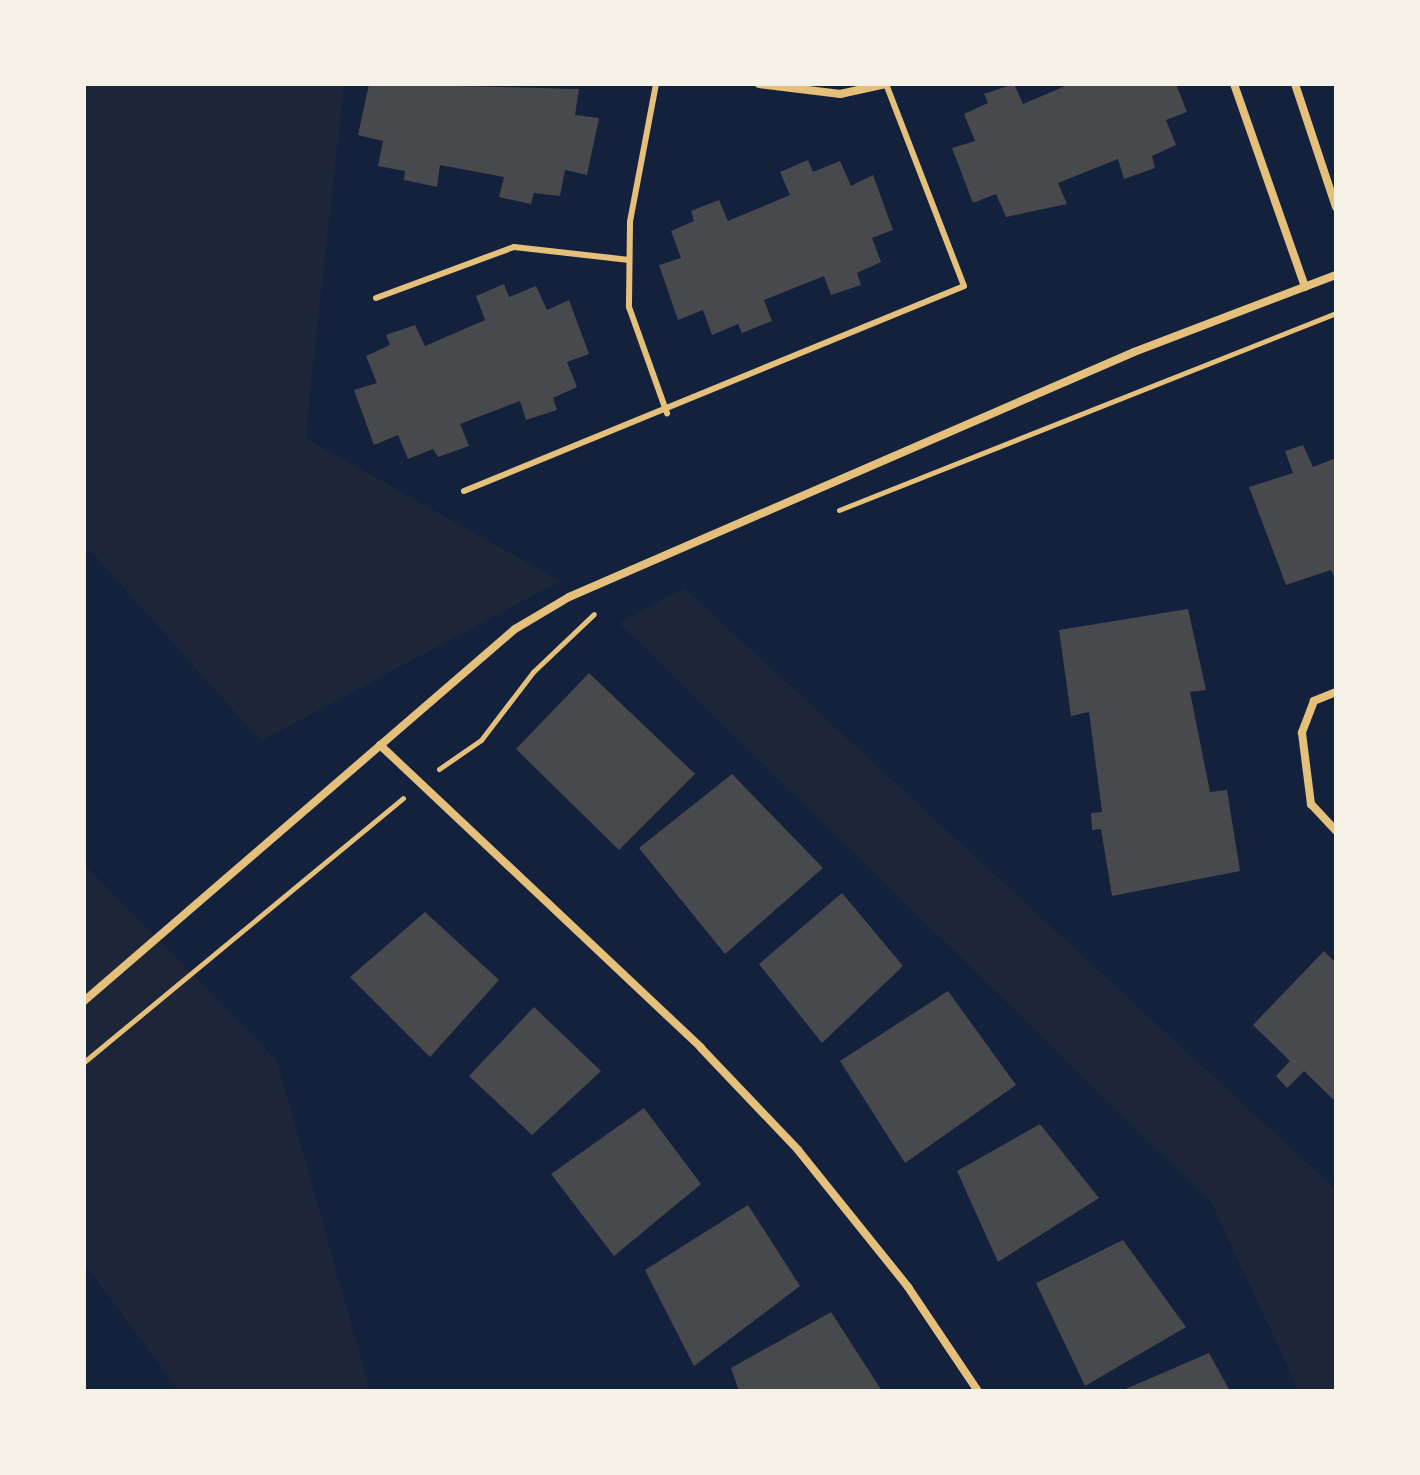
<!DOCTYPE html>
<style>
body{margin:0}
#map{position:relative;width:1420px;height:1475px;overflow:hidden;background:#14213d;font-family:Literata,serif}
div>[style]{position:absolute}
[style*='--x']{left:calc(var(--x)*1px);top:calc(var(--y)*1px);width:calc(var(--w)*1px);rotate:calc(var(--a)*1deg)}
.green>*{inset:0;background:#1d2539}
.building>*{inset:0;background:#48494c}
.path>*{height:5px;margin:-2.5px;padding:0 2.5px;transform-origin:2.5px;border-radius:2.5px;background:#e5c07b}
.service>*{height:6px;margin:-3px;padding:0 3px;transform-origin:3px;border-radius:3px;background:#e5c07b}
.minor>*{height:8px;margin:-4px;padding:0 4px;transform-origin:4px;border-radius:4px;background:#e5c07b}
span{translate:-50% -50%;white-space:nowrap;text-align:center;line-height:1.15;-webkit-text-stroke:6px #f6f1e7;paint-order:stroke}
.frame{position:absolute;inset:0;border:86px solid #f6f1e7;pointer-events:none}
</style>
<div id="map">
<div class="green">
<i style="clip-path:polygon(84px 84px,344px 84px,305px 438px,560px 581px,261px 741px,90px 550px,84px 554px)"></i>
<i style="clip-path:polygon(684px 588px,1336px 1190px,1336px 1391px,1299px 1391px,1211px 1202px,619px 623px)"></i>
<i style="clip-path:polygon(84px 864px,277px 1061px,370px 1391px,179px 1391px,84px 1263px)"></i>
</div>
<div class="building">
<i style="clip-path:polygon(369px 84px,579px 89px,575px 115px,599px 118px,587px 175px,565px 170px,560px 196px,534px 193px,531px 204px,499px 197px,504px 177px,440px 165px,437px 187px,404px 180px,405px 171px,378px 166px,383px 141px,358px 135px)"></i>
<i style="clip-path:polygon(1014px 84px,1023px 104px,1070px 84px,1176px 84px,1187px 112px,1166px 120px,1176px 145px,1152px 156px,1155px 168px,1124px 179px,1118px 159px,1058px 183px,1067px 204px,1006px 217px,996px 194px,973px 203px,952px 148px,975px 141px,964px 114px,988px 103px,984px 94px)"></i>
<i style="clip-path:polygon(808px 160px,813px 172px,840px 161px,851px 186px,873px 175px,893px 230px,872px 238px,881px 262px,857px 273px,861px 285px,831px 295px,824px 276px,764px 300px,772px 321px,742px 333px,738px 324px,712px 335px,703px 310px,678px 320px,659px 265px,681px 258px,671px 231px,694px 221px,691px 211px,719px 200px,728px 221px,790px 195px,780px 172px)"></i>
<i style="clip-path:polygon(504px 284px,509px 297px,536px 286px,547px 310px,569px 300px,589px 354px,567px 362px,577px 387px,553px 398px,557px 410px,526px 420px,520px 401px,460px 424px,469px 446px,438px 457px,433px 449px,408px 459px,398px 435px,374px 445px,354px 390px,377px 383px,366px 356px,390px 345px,386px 335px,415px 325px,425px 346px,485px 320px,476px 296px)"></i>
<i style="clip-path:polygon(1303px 445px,1313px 467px,1336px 458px,1336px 580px,1331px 570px,1286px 585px,1249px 487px,1293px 473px,1285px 451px)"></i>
<i style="clip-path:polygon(1188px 609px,1206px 690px,1190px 692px,1210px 792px,1227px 790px,1240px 871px,1112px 896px,1101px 829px,1092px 830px,1091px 813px,1102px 812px,1089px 712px,1071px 716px,1059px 630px)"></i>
<i style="clip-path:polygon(589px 673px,695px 774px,619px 850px,516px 749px)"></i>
<i style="clip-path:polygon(732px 774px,823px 868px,725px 954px,639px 848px)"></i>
<i style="clip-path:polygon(842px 893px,903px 966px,822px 1043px,759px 964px)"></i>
<i style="clip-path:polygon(425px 912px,499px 980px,430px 1057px,350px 977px)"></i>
<i style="clip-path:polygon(1324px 951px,1336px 963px,1336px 1102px,1304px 1071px,1287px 1088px,1276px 1076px,1290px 1061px,1253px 1025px)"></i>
<i style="clip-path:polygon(948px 991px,1016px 1085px,905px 1163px,840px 1061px)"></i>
<i style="clip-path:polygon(534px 1007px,601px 1071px,532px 1135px,469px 1076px)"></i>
<i style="clip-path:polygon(644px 1108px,701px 1184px,614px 1256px,551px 1174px)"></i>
<i style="clip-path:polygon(1040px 1124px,1099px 1198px,998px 1262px,957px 1171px)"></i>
<i style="clip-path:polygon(748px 1205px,800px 1286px,694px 1366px,645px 1270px)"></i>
<i style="clip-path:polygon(1123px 1240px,1186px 1327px,1085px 1386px,1036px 1283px)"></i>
<i style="clip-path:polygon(831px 1312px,882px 1391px,739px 1391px,731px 1368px)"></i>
<i style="clip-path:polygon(1209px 1353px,1230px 1391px,1121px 1391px)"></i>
</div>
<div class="path">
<i style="--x:839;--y:510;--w:535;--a:-21.62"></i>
<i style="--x:439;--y:769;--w:51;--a:-34.6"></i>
<i style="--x:481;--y:740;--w:86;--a:-52.6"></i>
<i style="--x:533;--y:672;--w:84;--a:-43.6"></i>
<i style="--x:84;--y:1062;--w:414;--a:-39.6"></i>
</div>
<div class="service">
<i style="--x:656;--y:84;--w:140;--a:100.7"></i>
<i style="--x:630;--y:222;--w:85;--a:90.7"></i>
<i style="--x:629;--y:307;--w:113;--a:70.3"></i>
<i style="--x:376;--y:298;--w:147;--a:-20.3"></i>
<i style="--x:514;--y:247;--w:116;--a:6.4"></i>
<i style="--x:464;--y:491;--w:540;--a:-22.29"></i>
<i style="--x:964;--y:286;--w:217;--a:-111.1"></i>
</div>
<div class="minor">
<i style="--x:759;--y:84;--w:82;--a:7"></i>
<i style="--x:840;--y:94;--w:47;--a:-12.3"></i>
<i style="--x:1234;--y:84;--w:215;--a:70.7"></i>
<i style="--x:1295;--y:84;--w:130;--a:71.6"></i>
<i style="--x:1336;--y:692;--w:24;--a:158"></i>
<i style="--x:1314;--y:701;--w:34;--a:111"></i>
<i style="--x:1302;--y:733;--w:72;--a:82.8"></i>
<i style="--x:1311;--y:804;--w:37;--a:47"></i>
<i style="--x:380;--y:745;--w:441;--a:43.3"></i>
<i style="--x:701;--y:1048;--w:141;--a:46.4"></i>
<i style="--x:798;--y:1150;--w:176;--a:51.2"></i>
<i style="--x:908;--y:1287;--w:125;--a:56.1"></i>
<i style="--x:84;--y:1001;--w:569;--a:-40.8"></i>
<i style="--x:515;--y:629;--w:63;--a:-30.7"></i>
<i style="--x:569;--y:597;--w:616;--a:-23.44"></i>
<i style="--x:1134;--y:352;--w:216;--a:-20.9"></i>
</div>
<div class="frame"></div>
</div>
